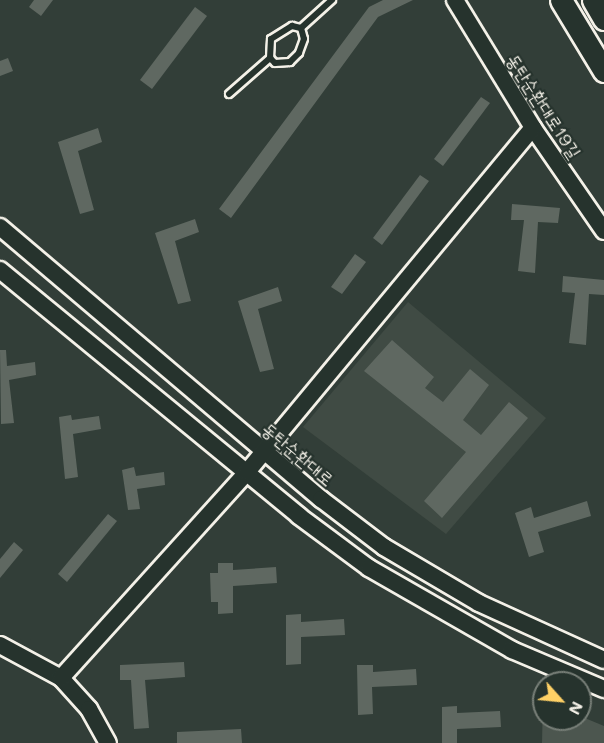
<!DOCTYPE html>
<meta charset="utf-8">
<style>
body{margin:0}
#map{position:relative;width:604px;height:743px;overflow:hidden;background:#323e38;font-family:Mali,"Poor Story",sans-serif}
div>[style]{position:absolute}
[style*='--x']{left:calc(var(--x)*1px);top:calc(var(--y)*1px);width:calc(var(--w)*1px);rotate:calc(var(--a)*1deg)}
.built>*{inset:0;background:#404b44}
.green>*{inset:0;background:#4c564f}
.building>*{inset:0;background:#5f6861}
.roads{filter:drop-shadow(2px 0 #f4f1e8) drop-shadow(-2px 0 #f4f1e8) drop-shadow(0 2px #f4f1e8) drop-shadow(0 -2px #f4f1e8)}
.lane>*{height:6px;margin:-3px;padding:0 3px;transform-origin:3px;border-radius:3px;background:#26332d}
.secondary>*{height:16px;margin:-8px;padding:0 8px;transform-origin:8px;border-radius:8px;background:#26332d}
.highway>*{height:21px;margin:-10.5px;padding:0 10.5px;transform-origin:10.5px;border-radius:10.5px;background:#26332d}
span{translate:-50% -50%;white-space:nowrap;text-align:center;line-height:1.15;-webkit-text-stroke:4.5px #26332d;paint-order:stroke}
.street-label{font-size:18px;color:#f4f1e8}
.north{position:absolute;left:532px;top:671px;width:60px;height:60px;box-sizing:border-box;background:#26332d;border:2px solid #787f78;border-radius:50%;rotate:117deg;font-size:16px;font-weight:700;line-height:24px;text-align:center;color:#f4f1e8}
.north::after{content:'';display:block;margin:auto;width:21px;height:27px;background:#ffd166;clip-path:polygon(50% 0,100% 100%,50% 72%,0 100%)}
</style>
<div id="map">
<div class="built">
<i style="clip-path:polygon(408px 302px,546px 418px,446px 534px,303px 427px)"></i>
</div>
<div class="green">
<i style="clip-path:polygon(543px 699px,544px 719px,580px 716px,604px 726px,604px 743px,542px 743px)"></i>
</div>
<div class="building">
<i style="clip-path:polygon(34px 0,53px 0,41px 16px,29px 7px)"></i>
<i style="clip-path:polygon(383px 0,413px 0,378px 17px,231px 218px,219px 209px,369px 7px)"></i>
<i style="clip-path:polygon(195px 7px,207px 16px,152px 89px,140px 80px)"></i>
<i style="clip-path:polygon(8px 58px,13px 71px,0 76px,0 61px)"></i>
<i style="clip-path:polygon(481px 97px,490px 103px,443px 166px,434px 159px)"></i>
<i style="clip-path:polygon(98px 128px,102px 142px,78px 151px,94px 210px,80px 214px,58px 142px)"></i>
<i style="clip-path:polygon(420px 175px,429px 181px,382px 245px,373px 238px)"></i>
<i style="clip-path:polygon(512px 204px,560px 208px,558px 223px,538px 222px,535px 273px,518px 271px,524px 220px,511px 220px)"></i>
<i style="clip-path:polygon(195px 219px,199px 232px,175px 241px,191px 301px,178px 304px,155px 233px)"></i>
<i style="clip-path:polygon(355px 254px,366px 262px,342px 294px,331px 287px)"></i>
<i style="clip-path:polygon(563px 276px,604px 280px,604px 295px,589px 294px,586px 345px,569px 343px,575px 293px,562px 292px)"></i>
<i style="clip-path:polygon(278px 287px,282px 301px,258px 309px,274px 369px,260px 372px,238px 301px)"></i>
<i style="clip-path:polygon(392px 340px,434px 377px,425px 388px,443px 402px,470px 369px,489px 385px,463px 420px,481px 435px,509px 402px,528px 418px,442px 518px,424px 501px,466px 452px,364px 371px)"></i>
<i style="clip-path:polygon(0 350px,6px 350px,7px 366px,35px 362px,36px 375px,9px 380px,14px 423px,1px 424px)"></i>
<i style="clip-path:polygon(71px 415px,72px 420px,99px 416px,101px 429px,73px 434px,78px 477px,65px 479px,59px 417px)"></i>
<i style="clip-path:polygon(134px 467px,136px 476px,164px 472px,165px 485px,137px 489px,140px 509px,128px 510px,122px 470px)"></i>
<i style="clip-path:polygon(587px 501px,591px 516px,538px 532px,544px 552px,529px 557px,515px 513px,531px 507px,534px 518px)"></i>
<i style="clip-path:polygon(108px 514px,117px 521px,67px 582px,58px 574px)"></i>
<i style="clip-path:polygon(14px 542px,23px 550px,0 578px,0 559px)"></i>
<i style="clip-path:polygon(218px 563px,233px 563px,233px 570px,276px 567px,277px 583px,233px 586px,233px 613px,218px 614px,218px 602px,211px 602px,210px 573px,218px 573px)"></i>
<i style="clip-path:polygon(301px 614px,301px 622px,344px 619px,345px 635px,301px 637px,301px 664px,286px 665px,286px 615px)"></i>
<i style="clip-path:polygon(184px 662px,185px 677px,145px 680px,149px 728px,134px 729px,131px 680px,120px 680px,120px 665px)"></i>
<i style="clip-path:polygon(357px 665px,373px 665px,373px 672px,416px 669px,417px 685px,372px 687px,373px 714px,358px 715px)"></i>
<i style="clip-path:polygon(457px 706px,457px 713px,500px 711px,501px 727px,457px 729px,457px 743px,442px 743px,442px 707px)"></i>
<i style="clip-path:polygon(241px 729px,242px 743px,177px 743px,177px 732px)"></i>
</div>
<div class="roads">
<div class="lane">
<i style="--x:292;--y:26;--w:9;--a:13"></i>
<i style="--x:301;--y:28;--w:11;--a:75"></i>
<i style="--x:304;--y:39;--w:15;--a:110"></i>
<i style="--x:299;--y:53;--w:13;--a:135"></i>
<i style="--x:290;--y:62;--w:15;--a:176"></i>
<i style="--x:275;--y:63;--w:7;--a:-135"></i>
<i style="--x:270;--y:58;--w:19;--a:-87"></i>
<i style="--x:271;--y:39;--w:25;--a:-32"></i>
<i style="--x:301;--y:28;--w:42;--a:-42.1"></i>
<i style="--x:229;--y:94;--w:55;--a:-41.3"></i>
</div>
<div class="secondary">
<i style="--x:455;--y:0;--w:150;--a:58.6"></i>
<i style="--x:533;--y:128;--w:125;--a:55.4"></i>
<i style="--x:0;--y:227;--w:421;--a:40.3"></i>
<i style="--x:321;--y:499;--w:79;--a:37.3"></i>
<i style="--x:384;--y:547;--w:110;--a:30.5"></i>
<i style="--x:479;--y:603;--w:137;--a:24.5"></i>
<i style="--x:0;--y:270;--w:387;--a:39.4"></i>
<i style="--x:299;--y:516;--w:87;--a:36.6"></i>
<i style="--x:369;--y:568;--w:165;--a:29.8"></i>
<i style="--x:512;--y:650;--w:100;--a:23"></i>
<i style="--x:0;--y:645;--w:69;--a:28.4"></i>
<i style="--x:61;--y:678;--w:42;--a:47.9"></i>
<i style="--x:89;--y:709;--w:39;--a:61"></i>
<i style="--x:61;--y:678;--w:278;--a:-47.9"></i>
<i style="--x:247;--y:472;--w:447;--a:-50.3"></i>
</div>
<div class="highway">
<i style="--x:561;--y:0;--w:83;--a:58.8"></i>
<i style="--x:593;--y:0;--w:22;--a:60"></i>
</div>
</div>
<div class="street-label">
<span style="left:544px;top:106px;rotate:57deg">동탄순환대로19길</span>
<span style="left:298px;top:454px;rotate:40deg">동탄순환대로</span>
</div>
<div class="north">N</div>
</div>
